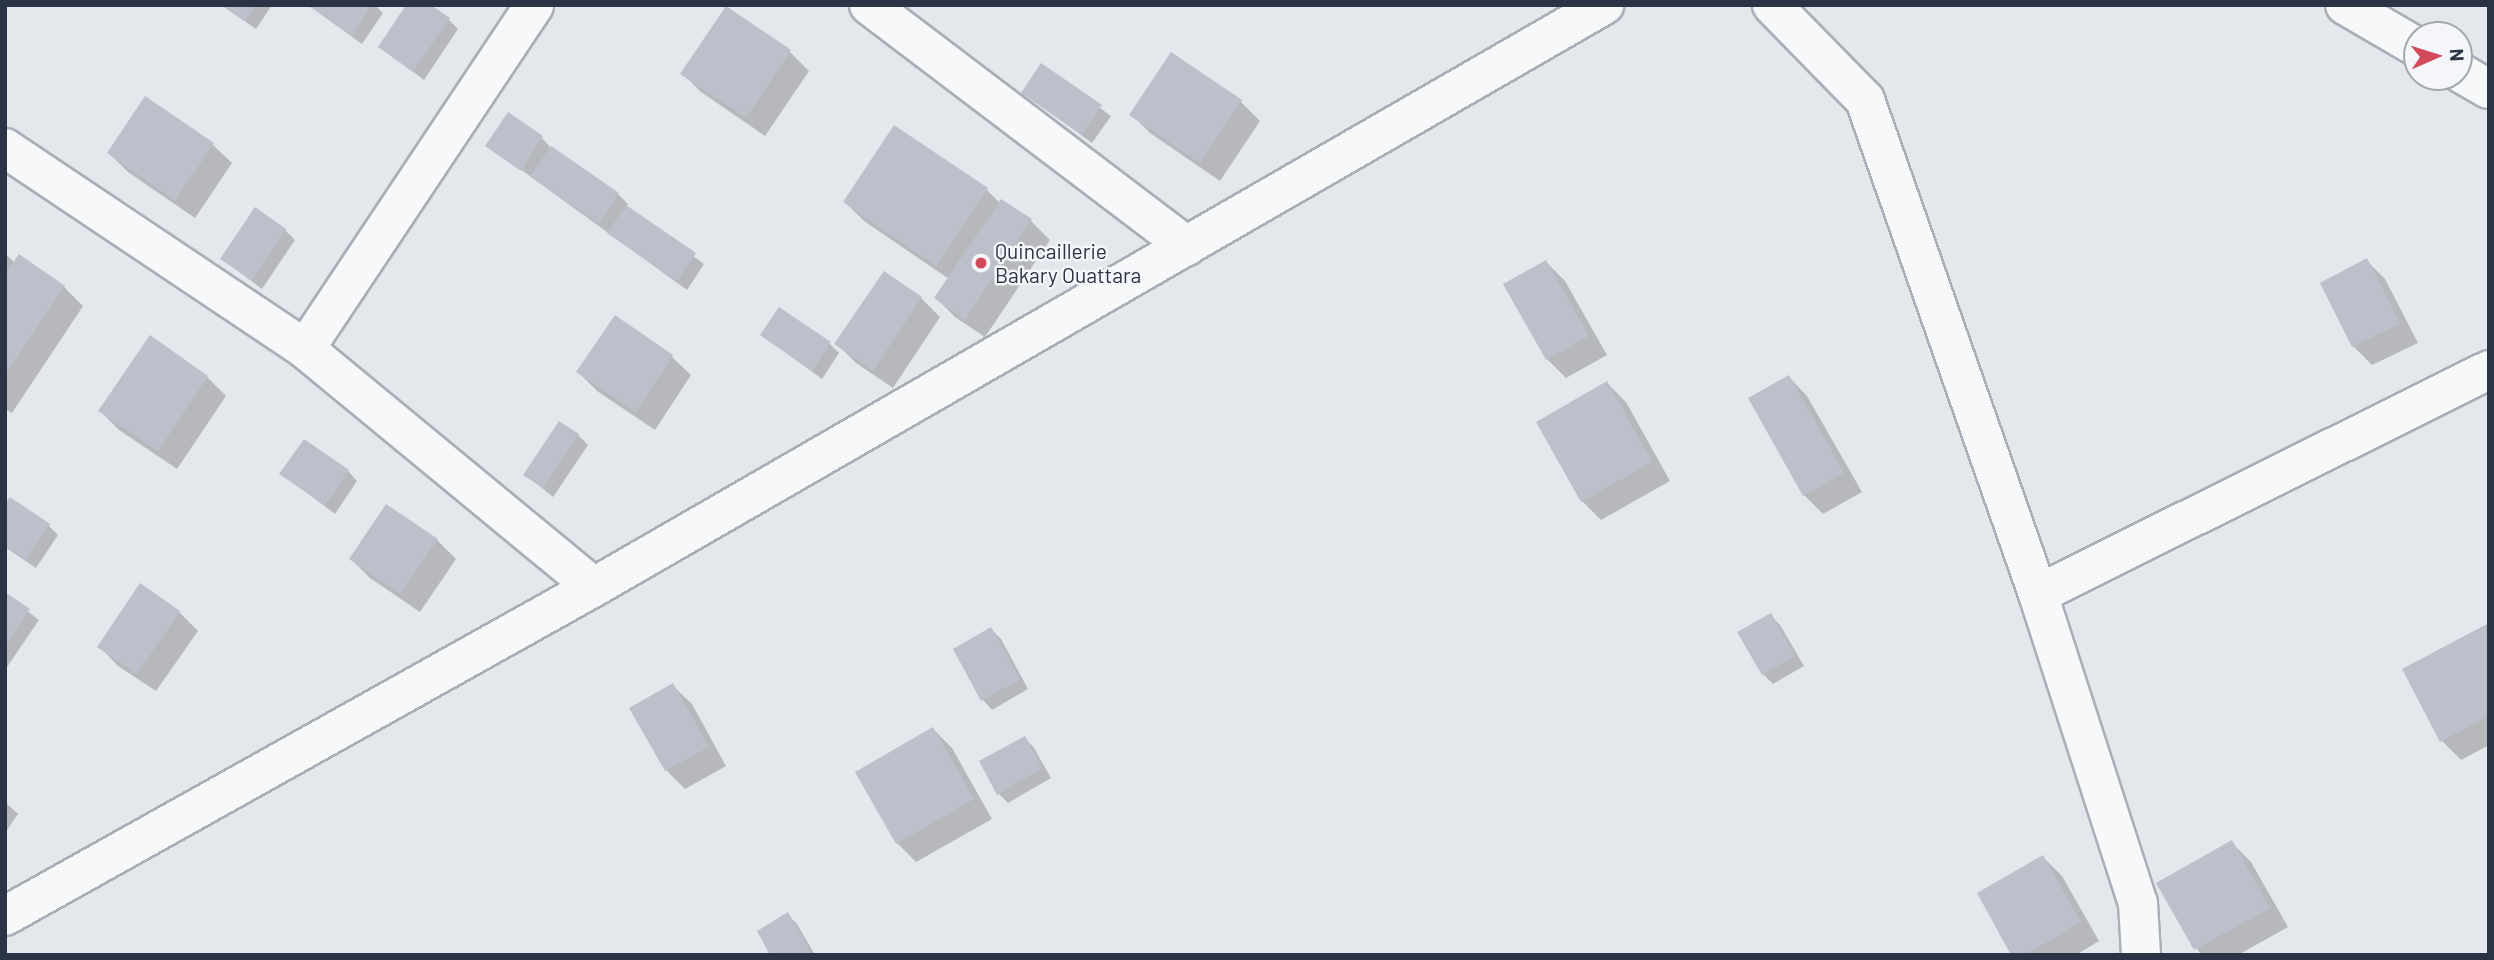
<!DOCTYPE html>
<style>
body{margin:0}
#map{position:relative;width:2494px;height:960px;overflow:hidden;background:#e4e7ec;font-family:Barlow,sans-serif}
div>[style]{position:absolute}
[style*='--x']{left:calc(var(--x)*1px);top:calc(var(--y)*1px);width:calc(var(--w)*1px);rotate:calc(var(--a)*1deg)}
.shadow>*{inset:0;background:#0003}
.building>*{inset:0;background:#bbc0ca}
.roads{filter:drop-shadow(2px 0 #a9aeb7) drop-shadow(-2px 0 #a9aeb7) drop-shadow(0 2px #a9aeb7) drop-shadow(0 -2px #a9aeb7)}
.minor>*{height:38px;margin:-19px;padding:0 19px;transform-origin:19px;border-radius:19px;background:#f7f8fa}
.dots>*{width:19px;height:19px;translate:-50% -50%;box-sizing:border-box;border:4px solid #f4f6f9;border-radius:50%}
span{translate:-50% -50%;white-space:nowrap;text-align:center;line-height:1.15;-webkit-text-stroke:5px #f4f6f9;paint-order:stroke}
.poi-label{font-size:21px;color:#2b3445}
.left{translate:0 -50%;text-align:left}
.frame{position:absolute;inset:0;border:7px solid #2b3445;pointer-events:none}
.north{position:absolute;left:2403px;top:21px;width:70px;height:70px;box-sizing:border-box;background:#f4f6f9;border:2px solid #a4a8b1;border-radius:50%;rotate:87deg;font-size:19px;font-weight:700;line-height:28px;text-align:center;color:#2b3445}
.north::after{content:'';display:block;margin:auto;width:24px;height:32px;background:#d1495b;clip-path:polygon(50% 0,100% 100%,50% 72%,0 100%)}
</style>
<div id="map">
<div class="shadow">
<i style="clip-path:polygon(221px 5px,272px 5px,256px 29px)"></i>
<i style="clip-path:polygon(308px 5px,375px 5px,383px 13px,362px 44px)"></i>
<i style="clip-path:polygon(726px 8px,790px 52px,809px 71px,765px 136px,701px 92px,682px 73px)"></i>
<i style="clip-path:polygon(449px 20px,458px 29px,424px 80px,380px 47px)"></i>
<i style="clip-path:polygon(1172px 54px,1241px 102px,1260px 121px,1220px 181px,1150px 133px,1131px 114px)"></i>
<i style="clip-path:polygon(1041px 65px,1111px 116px,1092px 143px,1023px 92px)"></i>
<i style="clip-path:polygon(542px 138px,551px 148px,618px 194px,628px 204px,626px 207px,704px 264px,687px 290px,487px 145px)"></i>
<i style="clip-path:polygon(213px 145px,232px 163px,195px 218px,128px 172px,109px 153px)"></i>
<i style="clip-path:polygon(987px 190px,1000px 203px,1002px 201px,1031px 221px,1050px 240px,985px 337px,955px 317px,936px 298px,949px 279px,864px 221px,845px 202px)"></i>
<i style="clip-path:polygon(285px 230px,295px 240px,262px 289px,222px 259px)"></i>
<i style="clip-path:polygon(5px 253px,15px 263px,64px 287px,83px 306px,12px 413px,5px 409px)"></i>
<i style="clip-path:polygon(2366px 260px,2385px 279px,2418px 343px,2372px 365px,2353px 346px,2322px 283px)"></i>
<i style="clip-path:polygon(1546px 262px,1565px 281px,1607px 355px,1566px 378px,1547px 359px)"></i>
<i style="clip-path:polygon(921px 298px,940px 317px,893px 388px,856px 363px,837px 344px)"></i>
<i style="clip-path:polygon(615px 317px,672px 357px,691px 375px,655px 430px,597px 391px,578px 372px)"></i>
<i style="clip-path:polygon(762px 335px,830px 344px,839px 353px,822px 379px)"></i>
<i style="clip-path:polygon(150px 337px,207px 377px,226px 396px,177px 469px,119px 430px,100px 411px)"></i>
<i style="clip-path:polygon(1789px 377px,1807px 396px,1862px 492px,1823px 514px,1804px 495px)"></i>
<i style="clip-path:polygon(1607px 383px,1626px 402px,1670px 481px,1601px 520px,1582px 501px)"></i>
<i style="clip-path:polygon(578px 435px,588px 445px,553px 497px,525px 474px)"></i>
<i style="clip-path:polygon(348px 471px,357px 481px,335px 514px,282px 474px)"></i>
<i style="clip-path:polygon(5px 506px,49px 526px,58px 535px,36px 568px,5px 547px)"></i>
<i style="clip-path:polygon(437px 540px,456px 559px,420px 612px,370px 578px,351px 559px)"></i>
<i style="clip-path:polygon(5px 594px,39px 620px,5px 670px)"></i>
<i style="clip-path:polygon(179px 612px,198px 631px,156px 691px,118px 666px,100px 647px)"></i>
<i style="clip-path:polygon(1770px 615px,1780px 625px,1804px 666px,1773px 684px,1763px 674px)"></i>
<i style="clip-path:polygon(2489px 625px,2489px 745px,2461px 760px,2442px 741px)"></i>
<i style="clip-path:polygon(991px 629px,1001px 639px,1028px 689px,992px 710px,983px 700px,955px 650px)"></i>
<i style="clip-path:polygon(673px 686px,692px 704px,726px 766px,685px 789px,666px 770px)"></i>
<i style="clip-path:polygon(933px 729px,952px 748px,992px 819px,916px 862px,897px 843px)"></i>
<i style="clip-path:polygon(1025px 738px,1034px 748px,1051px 778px,1008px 803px,999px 794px)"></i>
<i style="clip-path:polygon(5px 802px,18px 814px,5px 833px)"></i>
<i style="clip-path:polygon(2232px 843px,2251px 862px,2288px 927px,2238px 955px,2201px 955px,2159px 884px)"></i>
<i style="clip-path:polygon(2043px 857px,2062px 876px,2099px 941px,2076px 955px,2013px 955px)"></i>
<i style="clip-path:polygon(788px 915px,797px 924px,815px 955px,772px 955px)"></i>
</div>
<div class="building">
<i style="clip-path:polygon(222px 5px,256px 5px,245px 21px)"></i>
<i style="clip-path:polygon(308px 5px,372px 5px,352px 36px)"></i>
<i style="clip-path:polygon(406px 5px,431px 5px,450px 18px,413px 72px,378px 47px)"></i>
<i style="clip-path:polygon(726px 6px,791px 50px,746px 118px,680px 74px)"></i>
<i style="clip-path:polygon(1171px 52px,1242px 100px,1200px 163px,1129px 115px)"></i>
<i style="clip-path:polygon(1041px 63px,1102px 105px,1082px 135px,1021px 93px)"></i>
<i style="clip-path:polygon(145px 96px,214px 143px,175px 201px,107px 153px)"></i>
<i style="clip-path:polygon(508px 112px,543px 136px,521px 171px,485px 146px)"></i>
<i style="clip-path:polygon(894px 125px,988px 188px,936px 266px,843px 202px)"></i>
<i style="clip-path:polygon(551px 146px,619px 193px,599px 224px,530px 176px)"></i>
<i style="clip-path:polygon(1001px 199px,1032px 219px,965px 320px,934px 298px)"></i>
<i style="clip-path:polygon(626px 205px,696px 253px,677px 281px,607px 233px)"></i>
<i style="clip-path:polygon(255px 207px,286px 229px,252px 280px,220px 259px)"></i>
<i style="clip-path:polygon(19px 254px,65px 286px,5px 376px,5px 274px)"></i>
<i style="clip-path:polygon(2367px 258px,2400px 324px,2352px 347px,2320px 283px)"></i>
<i style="clip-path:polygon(1546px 260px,1589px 336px,1546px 360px,1503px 284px)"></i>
<i style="clip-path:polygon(884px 271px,922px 297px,873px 371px,834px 344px)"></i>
<i style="clip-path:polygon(779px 307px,831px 342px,812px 371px,760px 335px)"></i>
<i style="clip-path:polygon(615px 315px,673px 355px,636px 412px,576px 372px)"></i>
<i style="clip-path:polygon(150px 335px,208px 376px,158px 451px,98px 411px)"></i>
<i style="clip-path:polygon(1789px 375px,1844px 473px,1803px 496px,1748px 398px)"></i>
<i style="clip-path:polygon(1607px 381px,1652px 462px,1581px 502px,1536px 422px)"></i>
<i style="clip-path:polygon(559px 421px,579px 434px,543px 488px,523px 475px)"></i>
<i style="clip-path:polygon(304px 439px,349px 470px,325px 505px,279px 474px)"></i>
<i style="clip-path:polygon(10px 497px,50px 524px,26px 560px,5px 546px,5px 503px)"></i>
<i style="clip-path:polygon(386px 504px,438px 539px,400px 594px,349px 559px)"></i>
<i style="clip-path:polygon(140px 583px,180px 611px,137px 674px,97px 647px)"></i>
<i style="clip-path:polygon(5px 592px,30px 609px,5px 646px)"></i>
<i style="clip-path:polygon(1771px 613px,1795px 656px,1762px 675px,1737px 632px)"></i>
<i style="clip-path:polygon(2489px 623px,2489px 716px,2440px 742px,2402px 669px)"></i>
<i style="clip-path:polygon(991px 627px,1020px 679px,981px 701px,953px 649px)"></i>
<i style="clip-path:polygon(673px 683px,709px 747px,665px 771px,629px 708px)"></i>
<i style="clip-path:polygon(933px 727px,974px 799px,896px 844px,855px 772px)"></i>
<i style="clip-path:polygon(1025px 736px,1042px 768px,997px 795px,979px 761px)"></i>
<i style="clip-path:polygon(2232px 840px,2270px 908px,2194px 950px,2156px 883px)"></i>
<i style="clip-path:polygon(2043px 855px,2081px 922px,2025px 955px,2011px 955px,1977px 893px)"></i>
<i style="clip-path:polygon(788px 912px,812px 955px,770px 955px,757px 931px)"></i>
</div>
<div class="roads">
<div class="minor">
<i style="--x:869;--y:5;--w:399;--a:37.2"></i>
<i style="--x:1772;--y:5;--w:133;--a:45.6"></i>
<i style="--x:1865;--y:100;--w:523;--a:70.7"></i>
<i style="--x:2038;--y:594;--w:325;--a:72.1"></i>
<i style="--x:2138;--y:903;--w:52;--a:86.7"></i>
<i style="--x:2345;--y:5;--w:83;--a:30.3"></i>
<i style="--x:2459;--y:72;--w:34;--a:30"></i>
<i style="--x:5;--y:148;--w:361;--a:33.8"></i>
<i style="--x:305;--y:349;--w:374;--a:39.5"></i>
<i style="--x:305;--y:349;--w:413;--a:-56.3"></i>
<i style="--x:2038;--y:594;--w:504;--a:-26.41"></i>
<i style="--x:5;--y:916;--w:675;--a:-29.19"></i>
<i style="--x:594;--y:587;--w:1166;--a:-29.95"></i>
</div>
</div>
<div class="dots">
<i style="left:981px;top:263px;background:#d1495b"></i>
</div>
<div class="poi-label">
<span class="left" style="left:995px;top:263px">Quincaillerie<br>Bakary Ouattara</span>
</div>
<div class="frame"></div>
<div class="north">N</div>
</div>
